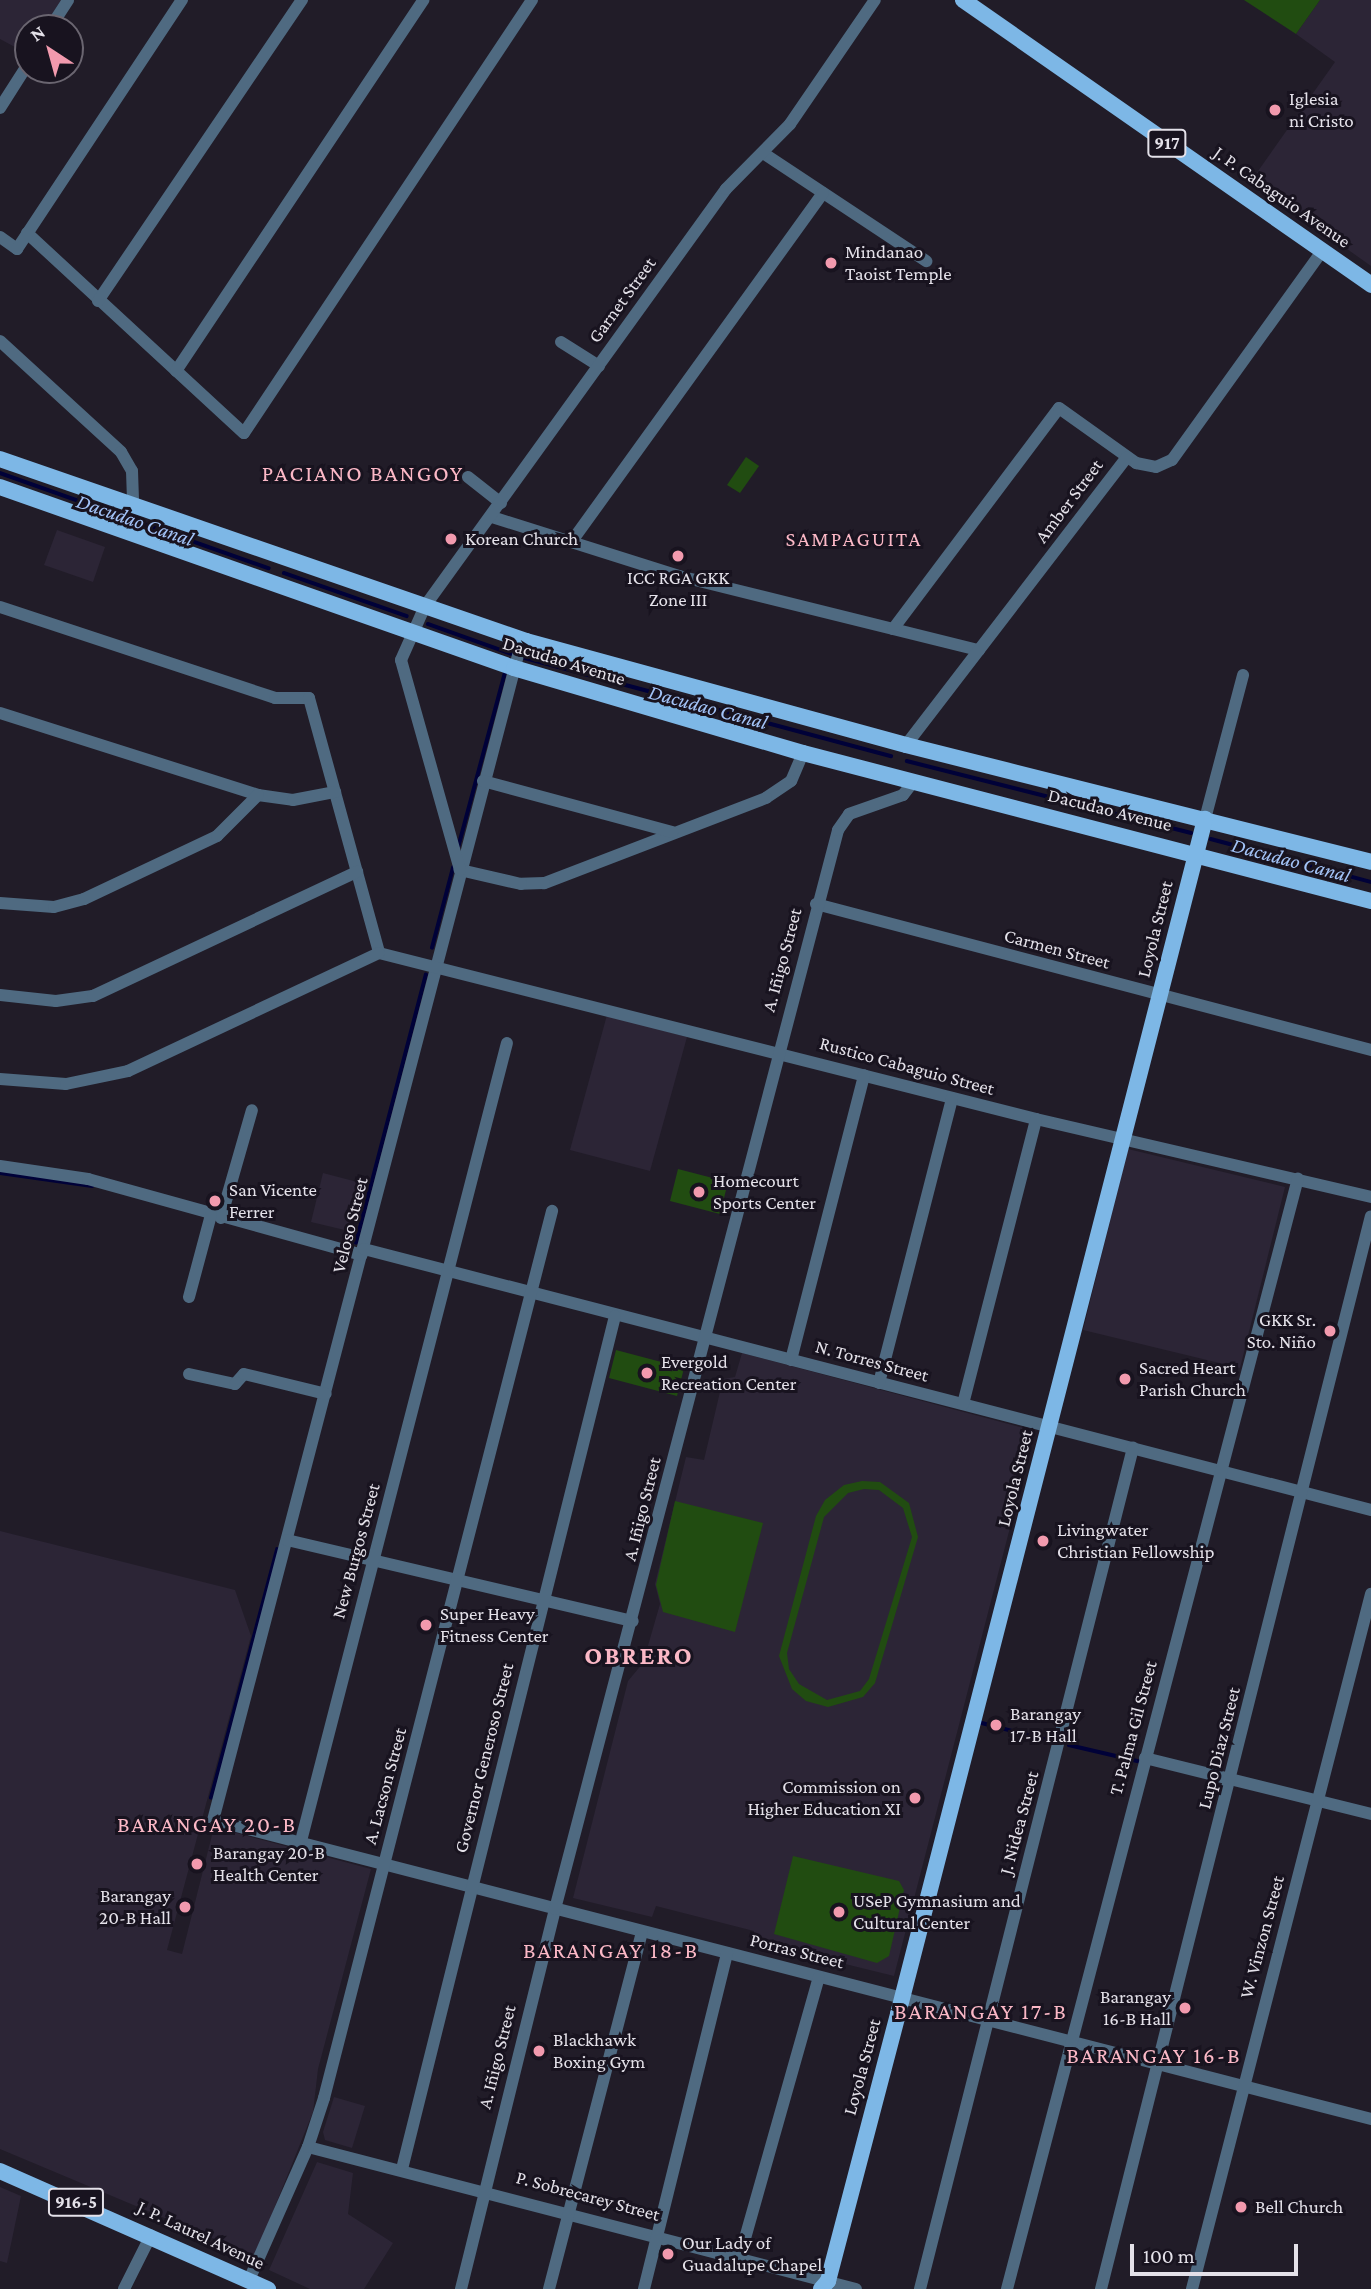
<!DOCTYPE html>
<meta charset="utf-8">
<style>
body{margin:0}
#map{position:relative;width:1371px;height:2289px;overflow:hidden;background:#211c28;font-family:"Crimson Pro",serif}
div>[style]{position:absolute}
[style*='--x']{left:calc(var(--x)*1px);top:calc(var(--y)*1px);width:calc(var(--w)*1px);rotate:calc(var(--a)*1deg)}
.built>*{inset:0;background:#2c2536}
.green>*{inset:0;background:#214c11}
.stream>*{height:3.5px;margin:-1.75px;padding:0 1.75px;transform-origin:1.75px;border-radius:1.75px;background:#000138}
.minor>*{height:12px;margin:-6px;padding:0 6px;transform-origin:6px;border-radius:6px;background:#4f6a81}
.major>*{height:16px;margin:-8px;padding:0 8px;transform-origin:8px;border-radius:8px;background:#7db7e6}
.dots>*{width:19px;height:19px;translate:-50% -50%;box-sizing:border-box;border:4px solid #18131f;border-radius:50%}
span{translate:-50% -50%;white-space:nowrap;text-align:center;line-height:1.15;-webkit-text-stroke:6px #18131f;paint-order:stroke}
.shield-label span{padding:2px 5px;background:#18131f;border:2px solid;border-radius:5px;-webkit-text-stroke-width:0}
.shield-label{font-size:18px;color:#e4e1e9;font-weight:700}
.poi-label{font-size:19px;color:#e4e1e9}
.left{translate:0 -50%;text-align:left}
.right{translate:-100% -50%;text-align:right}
.street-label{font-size:19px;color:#e4e1e9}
.water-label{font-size:21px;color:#a3c3f7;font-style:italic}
.neighbourhood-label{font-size:21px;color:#fbb8c6;letter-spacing:2px}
.quarter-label{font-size:23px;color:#fbb8c6;letter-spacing:2px}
.district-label{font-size:26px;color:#fbb8c6;font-weight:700;letter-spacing:2px}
.north{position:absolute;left:14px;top:14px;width:70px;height:70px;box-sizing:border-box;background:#18131f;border:2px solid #6a6570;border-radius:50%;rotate:324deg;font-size:19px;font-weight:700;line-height:28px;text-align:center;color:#e4e1e9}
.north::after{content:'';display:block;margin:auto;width:24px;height:32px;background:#f29aae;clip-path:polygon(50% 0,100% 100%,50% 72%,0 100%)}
.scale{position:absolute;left:1130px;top:2244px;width:168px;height:32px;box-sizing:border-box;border:4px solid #e4e1e9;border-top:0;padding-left:9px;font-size:21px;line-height:24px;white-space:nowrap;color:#e4e1e9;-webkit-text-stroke:5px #18131f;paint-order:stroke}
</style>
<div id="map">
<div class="built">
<i style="clip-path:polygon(0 0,61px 0,43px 28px,28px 28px,26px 53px,0 39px)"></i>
<i style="clip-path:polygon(1320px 0,1371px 0,1371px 266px,1251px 181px,1335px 62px,1296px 34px)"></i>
<i style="clip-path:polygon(57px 530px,105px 547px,93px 582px,44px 565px)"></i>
<i style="clip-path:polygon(607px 1015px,687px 1037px,650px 1171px,570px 1150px)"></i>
<i style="clip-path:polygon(1128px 1149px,1285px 1187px,1240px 1368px,1083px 1330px)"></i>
<i style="clip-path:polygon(323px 1173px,365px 1184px,353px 1232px,311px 1222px)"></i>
<i style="clip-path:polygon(742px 1353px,1035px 1431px,894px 1976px,752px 1941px,754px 1931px,656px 1906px,652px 1917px,573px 1898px,628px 1681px,643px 1663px,660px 1604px,655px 1584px,686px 1457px,704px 1460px,723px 1379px,735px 1377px)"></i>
<i style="clip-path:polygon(0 1531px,235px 1590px,251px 1636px,167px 1950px,182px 1954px,214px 1827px,371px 1869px,318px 2069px,313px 2112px,255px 2256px,0 2149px)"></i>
<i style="clip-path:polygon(334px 2097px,365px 2106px,352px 2148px,325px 2140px,323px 2132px)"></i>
<i style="clip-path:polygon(317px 2162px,353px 2173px,348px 2214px,393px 2243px,364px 2289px,310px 2289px,269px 2270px)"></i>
<i style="clip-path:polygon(0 2187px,21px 2196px,7px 2263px,0 2261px)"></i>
</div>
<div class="green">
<i style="clip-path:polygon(1244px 0,1320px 0,1296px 34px)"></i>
<i style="clip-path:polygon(746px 457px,759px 466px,740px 493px,727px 485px)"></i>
<i style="clip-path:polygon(678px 1169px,728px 1182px,720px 1214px,670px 1201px)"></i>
<i style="clip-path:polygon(616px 1350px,684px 1368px,677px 1396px,609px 1378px)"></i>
<i style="clip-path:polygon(evenodd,862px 1481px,880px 1482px,909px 1503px,918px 1537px,875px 1683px,863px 1697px,828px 1707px,806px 1701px,792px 1689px,779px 1656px,816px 1516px,825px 1500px,844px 1485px,862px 1481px,864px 1489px,879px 1490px,903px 1508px,912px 1537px,869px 1679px,860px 1691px,827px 1700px,799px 1684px,789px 1669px,787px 1653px,824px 1517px,848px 1493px,864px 1489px)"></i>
<i style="clip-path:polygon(675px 1501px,763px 1523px,735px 1632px,663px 1612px,656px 1585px)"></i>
<i style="clip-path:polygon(793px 1856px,899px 1881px,904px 1890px,889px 1956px,877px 1963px,774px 1934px)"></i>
</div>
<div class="stream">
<i style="--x:0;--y:473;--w:285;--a:19.5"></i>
<i style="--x:284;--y:573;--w:130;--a:19.3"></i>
<i style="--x:428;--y:624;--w:89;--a:19.7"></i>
<i style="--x:525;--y:658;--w:379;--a:15"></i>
<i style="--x:907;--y:761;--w:293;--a:14.2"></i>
<i style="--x:1211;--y:839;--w:166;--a:15"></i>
<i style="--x:458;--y:848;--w:181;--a:-75"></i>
<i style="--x:432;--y:948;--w:83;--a:-75.3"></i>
<i style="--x:0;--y:1173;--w:93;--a:8"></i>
<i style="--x:356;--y:1243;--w:277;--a:-75.4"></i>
<i style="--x:982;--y:1723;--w:71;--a:14.6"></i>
<i style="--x:1069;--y:1745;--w:71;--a:13.1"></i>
<i style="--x:211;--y:1798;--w:257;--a:-75.1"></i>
</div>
<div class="minor">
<i style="--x:50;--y:28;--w:33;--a:-57"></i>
<i style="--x:0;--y:108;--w:52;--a:-57.5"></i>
<i style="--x:763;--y:153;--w:196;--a:33.5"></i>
<i style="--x:27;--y:233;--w:295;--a:42.7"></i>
<i style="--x:244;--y:433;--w:520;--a:-56.37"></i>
<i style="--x:0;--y:237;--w:21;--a:35"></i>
<i style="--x:17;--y:249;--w:299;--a:-56.5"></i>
<i style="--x:98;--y:301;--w:364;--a:-55.9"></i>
<i style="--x:0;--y:341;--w:164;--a:42.5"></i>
<i style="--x:121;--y:452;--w:22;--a:60"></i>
<i style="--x:132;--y:471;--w:33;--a:88"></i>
<i style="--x:561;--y:342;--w:45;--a:32.3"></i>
<i style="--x:176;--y:371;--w:446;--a:-56.3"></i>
<i style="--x:468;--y:477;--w:42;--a:38.2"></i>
<i style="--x:492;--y:517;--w:196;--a:17.5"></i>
<i style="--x:679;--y:576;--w:309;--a:13.9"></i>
<i style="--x:572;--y:541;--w:429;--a:-54.2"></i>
<i style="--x:0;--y:607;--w:290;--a:18.3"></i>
<i style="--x:275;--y:698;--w:34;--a:0"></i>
<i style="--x:309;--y:698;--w:264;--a:74.6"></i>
<i style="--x:893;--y:629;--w:276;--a:-53.1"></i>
<i style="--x:1059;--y:408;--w:95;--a:35.5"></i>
<i style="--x:1136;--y:463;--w:20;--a:11"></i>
<i style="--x:1156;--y:467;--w:17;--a:-24"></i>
<i style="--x:1172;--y:460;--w:257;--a:-54.3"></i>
<i style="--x:522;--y:640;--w:1220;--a:104.67"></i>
<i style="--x:213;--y:1820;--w:1196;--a:14.48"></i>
<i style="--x:0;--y:713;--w:271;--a:17.6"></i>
<i style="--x:258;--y:795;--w:35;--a:8"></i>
<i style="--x:293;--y:800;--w:43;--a:-10.8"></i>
<i style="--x:906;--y:745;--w:362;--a:-52.5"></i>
<i style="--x:803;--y:753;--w:30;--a:113"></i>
<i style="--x:791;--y:781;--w:30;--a:146"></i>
<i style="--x:766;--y:798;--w:238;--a:159"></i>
<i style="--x:544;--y:883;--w:23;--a:178"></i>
<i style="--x:521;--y:884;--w:63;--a:-167.1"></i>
<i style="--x:460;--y:870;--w:218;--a:-105.7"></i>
<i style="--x:401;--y:660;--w:59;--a:-66"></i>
<i style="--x:425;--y:606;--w:514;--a:-54.18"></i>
<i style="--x:726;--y:189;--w:91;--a:-45.4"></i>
<i style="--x:790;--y:124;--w:150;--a:-55.6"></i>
<i style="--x:483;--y:781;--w:196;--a:15.1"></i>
<i style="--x:1205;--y:819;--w:149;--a:-75.2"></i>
<i style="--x:0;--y:903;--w:54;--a:4.2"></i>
<i style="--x:54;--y:907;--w:31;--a:-15"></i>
<i style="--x:84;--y:899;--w:147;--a:-25.3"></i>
<i style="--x:217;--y:836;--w:58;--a:-45"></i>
<i style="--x:816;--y:904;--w:574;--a:14.74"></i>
<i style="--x:379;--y:953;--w:678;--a:14.18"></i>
<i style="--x:1036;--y:1119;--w:344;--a:13.1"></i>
<i style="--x:0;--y:995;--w:56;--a:6.1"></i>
<i style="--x:56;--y:1001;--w:37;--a:-8"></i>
<i style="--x:93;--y:996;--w:292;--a:-25.2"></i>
<i style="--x:0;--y:1079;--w:66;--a:4.3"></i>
<i style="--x:66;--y:1084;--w:63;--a:-11.8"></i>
<i style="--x:128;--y:1071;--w:277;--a:-25.2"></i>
<i style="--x:0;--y:1166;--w:89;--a:8.4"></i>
<i style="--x:88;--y:1179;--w:284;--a:15.5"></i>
<i style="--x:221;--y:1218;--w:112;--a:-74"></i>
<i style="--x:364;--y:1249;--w:1040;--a:14.53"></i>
<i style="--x:189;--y:1297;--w:85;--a:-75"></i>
<i style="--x:791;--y:1360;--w:294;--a:-75.6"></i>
<i style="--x:189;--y:1374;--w:47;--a:12.3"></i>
<i style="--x:235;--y:1384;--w:13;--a:-48"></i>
<i style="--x:244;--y:1374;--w:84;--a:13.7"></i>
<i style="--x:879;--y:1383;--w:294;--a:-75.6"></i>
<i style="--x:963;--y:1404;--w:294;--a:-75.6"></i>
<i style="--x:287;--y:1540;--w:355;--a:13.2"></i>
<i style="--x:1145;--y:1758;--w:233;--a:13.9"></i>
<i style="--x:301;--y:1841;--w:824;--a:-75.53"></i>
<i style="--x:308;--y:2147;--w:566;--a:14.53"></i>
<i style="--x:402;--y:2169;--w:879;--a:-75.98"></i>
<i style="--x:740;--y:2256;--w:290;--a:-74.2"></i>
<i style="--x:249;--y:2280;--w:145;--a:-66.1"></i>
<i style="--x:308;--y:2147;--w:52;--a:-71.9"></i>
<i style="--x:324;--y:2098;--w:916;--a:-75.58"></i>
<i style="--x:124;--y:2289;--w:60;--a:-63.4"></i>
<i style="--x:461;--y:2289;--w:391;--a:-76.1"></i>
<i style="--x:555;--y:1909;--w:1115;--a:-75.3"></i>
<i style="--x:838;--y:830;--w:19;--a:-55"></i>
<i style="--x:849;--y:814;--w:57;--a:-19.4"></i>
<i style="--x:903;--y:795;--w:16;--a:-52"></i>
<i style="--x:549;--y:2289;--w:369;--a:-75.4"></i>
<i style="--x:644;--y:2289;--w:346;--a:-76.1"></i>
<i style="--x:920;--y:2289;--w:868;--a:-75.79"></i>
<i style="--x:1007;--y:2289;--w:1148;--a:-75.32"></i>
<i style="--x:1101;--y:2289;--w:1106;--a:-75.88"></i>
<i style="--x:1192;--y:2289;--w:718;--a:-75.56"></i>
</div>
<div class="major">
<i style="--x:963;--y:0;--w:498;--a:34.9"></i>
<i style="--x:0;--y:459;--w:557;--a:19.09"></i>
<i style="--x:526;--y:641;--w:394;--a:15.3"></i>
<i style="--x:906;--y:745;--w:479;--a:14.1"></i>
<i style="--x:0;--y:487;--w:545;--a:19.4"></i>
<i style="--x:514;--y:668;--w:301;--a:16.4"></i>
<i style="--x:803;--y:753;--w:587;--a:14.6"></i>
<i style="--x:0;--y:2171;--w:293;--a:23.8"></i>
<i style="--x:821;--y:2289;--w:11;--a:-49"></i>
<i style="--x:828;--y:2281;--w:276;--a:-75.3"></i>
<i style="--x:898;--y:2014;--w:1234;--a:-75.59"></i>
</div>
<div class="dots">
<i style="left:1275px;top:110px;background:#f29aae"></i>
<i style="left:831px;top:263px;background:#f29aae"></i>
<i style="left:451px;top:539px;background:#f29aae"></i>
<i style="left:678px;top:556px;background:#f29aae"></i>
<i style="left:699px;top:1192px;background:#f29aae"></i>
<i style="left:215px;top:1201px;background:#f29aae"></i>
<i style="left:1330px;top:1331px;background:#f29aae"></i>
<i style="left:647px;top:1373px;background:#f29aae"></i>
<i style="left:1125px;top:1379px;background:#f29aae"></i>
<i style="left:1043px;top:1541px;background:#f29aae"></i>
<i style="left:426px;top:1625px;background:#f29aae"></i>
<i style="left:996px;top:1725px;background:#f29aae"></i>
<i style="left:915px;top:1798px;background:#f29aae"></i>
<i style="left:197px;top:1864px;background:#f29aae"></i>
<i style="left:185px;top:1907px;background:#f29aae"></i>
<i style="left:839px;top:1912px;background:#f29aae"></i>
<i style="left:1185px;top:2008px;background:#f29aae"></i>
<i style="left:539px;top:2051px;background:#f29aae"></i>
<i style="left:1241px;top:2207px;background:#f29aae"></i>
<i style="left:668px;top:2254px;background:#f29aae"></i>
</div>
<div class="shield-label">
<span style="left:1167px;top:143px">917</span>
<span style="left:76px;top:2202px">916-5</span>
</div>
<div class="poi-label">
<span class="left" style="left:1289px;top:110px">Iglesia<br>ni Cristo</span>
<span class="left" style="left:845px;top:263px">Mindanao<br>Taoist Temple</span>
<span class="left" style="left:465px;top:539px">Korean Church</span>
<span style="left:678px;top:589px">ICC RGA GKK<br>Zone III</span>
<span class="left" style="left:713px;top:1192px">Homecourt<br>Sports Center</span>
<span class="left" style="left:229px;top:1201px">San Vicente<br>Ferrer</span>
<span class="right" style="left:1316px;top:1331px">GKK Sr.<br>Sto. Niño</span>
<span class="left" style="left:661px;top:1373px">Evergold<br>Recreation Center</span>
<span class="left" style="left:1139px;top:1379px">Sacred Heart<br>Parish Church</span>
<span class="left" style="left:1057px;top:1541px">Livingwater<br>Christian Fellowship</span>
<span class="left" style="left:440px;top:1625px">Super Heavy<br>Fitness Center</span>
<span class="left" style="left:1010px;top:1725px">Barangay<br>17-B Hall</span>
<span class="right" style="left:901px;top:1798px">Commission on<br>Higher Education XI</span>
<span class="left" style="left:213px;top:1864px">Barangay 20-B<br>Health Center</span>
<span class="right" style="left:171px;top:1907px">Barangay<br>20-B Hall</span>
<span class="left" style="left:853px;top:1912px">USeP Gymnasium and<br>Cultural Center</span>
<span class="right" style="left:1171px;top:2008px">Barangay<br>16-B Hall</span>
<span class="left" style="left:553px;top:2051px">Blackhawk<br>Boxing Gym</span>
<span class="left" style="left:1255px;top:2207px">Bell Church</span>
<span class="left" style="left:682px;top:2254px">Our Lady of<br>Guadalupe Chapel</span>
</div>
<div class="street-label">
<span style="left:1282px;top:197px;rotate:35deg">J. P. Cabaguio Avenue</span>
<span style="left:622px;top:300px;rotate:-54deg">Garnet Street</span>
<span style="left:1069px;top:501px;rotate:-53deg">Amber Street</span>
<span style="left:564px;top:661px;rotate:17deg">Dacudao Avenue</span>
<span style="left:1110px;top:810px;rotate:14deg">Dacudao Avenue</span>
<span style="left:1155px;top:929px;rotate:-76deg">Loyola Street</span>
<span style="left:1057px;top:949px;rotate:15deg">Carmen Street</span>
<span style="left:782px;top:960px;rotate:-75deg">A. Iñigo Street</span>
<span style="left:907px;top:1066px;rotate:15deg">Rustico Cabaguio Street</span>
<span style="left:350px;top:1225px;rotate:-76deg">Veloso Street</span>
<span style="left:872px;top:1361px;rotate:15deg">N. Torres Street</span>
<span style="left:1015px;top:1478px;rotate:-76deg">Loyola Street</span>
<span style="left:642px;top:1509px;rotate:-76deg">A. Iñigo Street</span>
<span style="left:356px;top:1551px;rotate:-75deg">New Burgos Street</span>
<span style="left:1133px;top:1728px;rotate:-75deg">T. Palma Gil Street</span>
<span style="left:1219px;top:1748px;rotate:-76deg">Lupo Diaz Street</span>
<span style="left:484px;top:1758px;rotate:-76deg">Governor Generoso Street</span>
<span style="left:385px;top:1786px;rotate:-75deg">A. Lacson Street</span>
<span style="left:1019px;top:1823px;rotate:-75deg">J. Nidea Street</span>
<span style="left:1262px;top:1937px;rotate:-75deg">W. Vinzon Street</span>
<span style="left:797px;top:1951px;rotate:14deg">Porras Street</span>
<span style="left:497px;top:2057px;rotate:-76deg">A. Iñigo Street</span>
<span style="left:862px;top:2067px;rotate:-75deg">Loyola Street</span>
<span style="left:588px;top:2196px;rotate:15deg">P. Sobrecarey Street</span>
<span style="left:201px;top:2235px;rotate:25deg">J. P. Laurel Avenue</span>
</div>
<div class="water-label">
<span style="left:135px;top:520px;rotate:19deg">Dacudao Canal</span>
<span style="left:708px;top:707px;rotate:15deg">Dacudao Canal</span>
<span style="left:1291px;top:860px;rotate:15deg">Dacudao Canal</span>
</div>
<div class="neighbourhood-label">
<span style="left:854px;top:539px">SAMPAGUITA</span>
</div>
<div class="quarter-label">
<span style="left:363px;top:473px">PACIANO BANGOY</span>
<span style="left:207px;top:1824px">BARANGAY 20-B</span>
<span style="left:611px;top:1950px">BARANGAY 18-B</span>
<span style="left:981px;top:2011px">BARANGAY 17-B</span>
<span style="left:1154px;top:2055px">BARANGAY 16-B</span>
</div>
<div class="district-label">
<span style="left:639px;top:1656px">OBRERO</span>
</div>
<div class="north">N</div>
<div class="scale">100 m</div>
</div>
